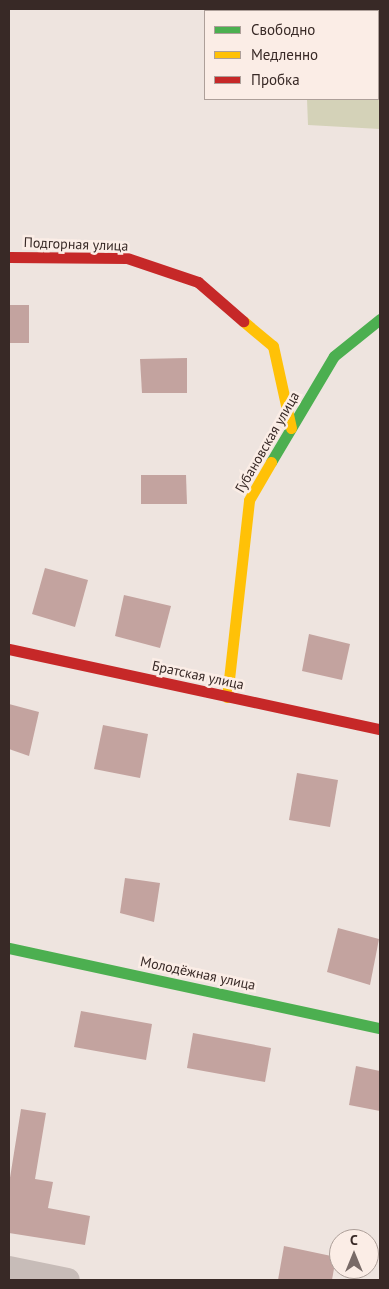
<!DOCTYPE html>
<meta charset="utf-8">
<style>
body{margin:0}
#map{position:relative;width:389px;height:1289px;overflow:hidden;background:#eee4df;font-family:"PT Sans",sans-serif}
div>[style]{position:absolute}
[style*='--x']{left:calc(var(--x)*1px);top:calc(var(--y)*1px);width:calc(var(--w)*1px);rotate:calc(var(--a)*1deg)}
.green>*{inset:0;background:#d4d2b8}
.building>*{inset:0;background:#c3a39f}
.street>*{height:24px;margin:-12px;padding:0 12px;transform-origin:12px;border-radius:12px;background:#c7bcb8}
.fast>*{height:11px;margin:-5.5px;padding:0 5.5px;transform-origin:5.5px;border-radius:5.5px;background:#4caf50}
.slow>*{height:11px;margin:-5.5px;padding:0 5.5px;transform-origin:5.5px;border-radius:5.5px;background:#ffc107}
.jam>*{height:11px;margin:-5.5px;padding:0 5.5px;transform-origin:5.5px;border-radius:5.5px;background:#c62828}
span{translate:-50% -50%;white-space:nowrap;text-align:center;line-height:1.15;-webkit-text-stroke:5px #fbede6;paint-order:stroke}
.street-label{font-size:14px;color:#382926}
.frame{position:absolute;inset:0;border:10px solid #382926;pointer-events:none}
.legend{position:absolute;left:204px;top:10px;width:175px;height:90px;box-sizing:border-box;background:#fbede6;border:1px solid #ad9f99;margin:0;padding:6px 9px;list-style:none;font-size:15px;color:#382926}
.legend li{display:flex;align-items:center;gap:10px;height:25px}
.legend b{width:25px;border:1px solid #ad9f99}
.north{position:absolute;left:329px;top:1229px;width:50px;height:50px;box-sizing:border-box;background:#fbede6;border:1px solid #ad9f99;border-radius:50%;rotate:0deg;font-size:14px;font-weight:700;line-height:20px;text-align:center;color:#382926}
.north::after{content:'';display:block;margin:auto;width:18px;height:22px;background:#786a67;clip-path:polygon(50% 0,100% 100%,50% 72%,0 100%)}
</style>
<div id="map">
<div class="green">
<i style="clip-path:polygon(210px 9px,370px 9px,370px 11px)"></i>
<i style="clip-path:polygon(378px 52px,380px 129px,308px 125px,307px 99px,378px 99px)"></i>
</div>
<div class="building">
<i style="clip-path:polygon(9px 305px,29px 305px,29px 343px,9px 343px)"></i>
<i style="clip-path:polygon(187px 358px,187px 393px,142px 393px,140px 359px)"></i>
<i style="clip-path:polygon(141px 475px,186px 475px,187px 504px,141px 504px)"></i>
<i style="clip-path:polygon(45px 568px,88px 580px,75px 627px,32px 614px)"></i>
<i style="clip-path:polygon(124px 595px,171px 606px,160px 648px,115px 636px)"></i>
<i style="clip-path:polygon(309px 634px,350px 644px,342px 680px,302px 671px)"></i>
<i style="clip-path:polygon(9px 704px,39px 712px,29px 756px,9px 749px)"></i>
<i style="clip-path:polygon(103px 725px,148px 734px,140px 778px,94px 769px)"></i>
<i style="clip-path:polygon(297px 773px,338px 780px,330px 827px,289px 820px)"></i>
<i style="clip-path:polygon(125px 878px,160px 883px,154px 922px,120px 913px)"></i>
<i style="clip-path:polygon(338px 928px,379px 939px,370px 985px,327px 972px)"></i>
<i style="clip-path:polygon(81px 1011px,152px 1024px,146px 1060px,74px 1047px)"></i>
<i style="clip-path:polygon(193px 1033px,271px 1048px,265px 1082px,187px 1068px)"></i>
<i style="clip-path:polygon(356px 1066px,380px 1071px,380px 1111px,349px 1105px)"></i>
<i style="clip-path:polygon(21px 1109px,46px 1113px,35px 1179px,53px 1182px,48px 1208px,90px 1216px,85px 1245px,9px 1233px,9px 1184px)"></i>
<i style="clip-path:polygon(284px 1246px,336px 1257px,332px 1280px,278px 1280px)"></i>
</div>
<div class="street">
<i style="--x:9;--y:1268;--w:60;--a:11.5"></i>
</div>
<div class="fast">
<i style="--x:271;--y:462;--w:123;--a:-59.3"></i>
<i style="--x:334;--y:356;--w:59;--a:-38.8"></i>
<i style="--x:9;--y:948;--w:380;--a:12.2"></i>
</div>
<div class="slow">
<i style="--x:243;--y:321;--w:39;--a:40"></i>
<i style="--x:273;--y:346;--w:84;--a:77.6"></i>
<i style="--x:227;--y:697;--w:198;--a:-83.6"></i>
<i style="--x:249;--y:500;--w:44;--a:-59.9"></i>
</div>
<div class="jam">
<i style="--x:9;--y:257;--w:118;--a:0.5"></i>
<i style="--x:127;--y:258;--w:75;--a:18.7"></i>
<i style="--x:198;--y:282;--w:60;--a:40.9"></i>
<i style="--x:9;--y:649;--w:380;--a:12.2"></i>
</div>
<div class="street-label">
<span style="left:76px;top:244px;rotate:2deg">Подгорная улица</span>
<span style="left:267px;top:442px;rotate:-60deg">Губановская улица</span>
<span style="left:198px;top:675px;rotate:12deg">Братская улица</span>
<span style="left:198px;top:973px;rotate:12deg">Молодёжная улица</span>
</div>
<div class="frame"></div>
<ul class="legend">
<li><b style="height:6px;background:#4caf50"></b>Свободно</li>
<li><b style="height:6px;background:#ffc107"></b>Медленно</li>
<li><b style="height:6px;background:#c62828"></b>Пробка</li>
</ul>
<div class="north">С</div>
</div>
